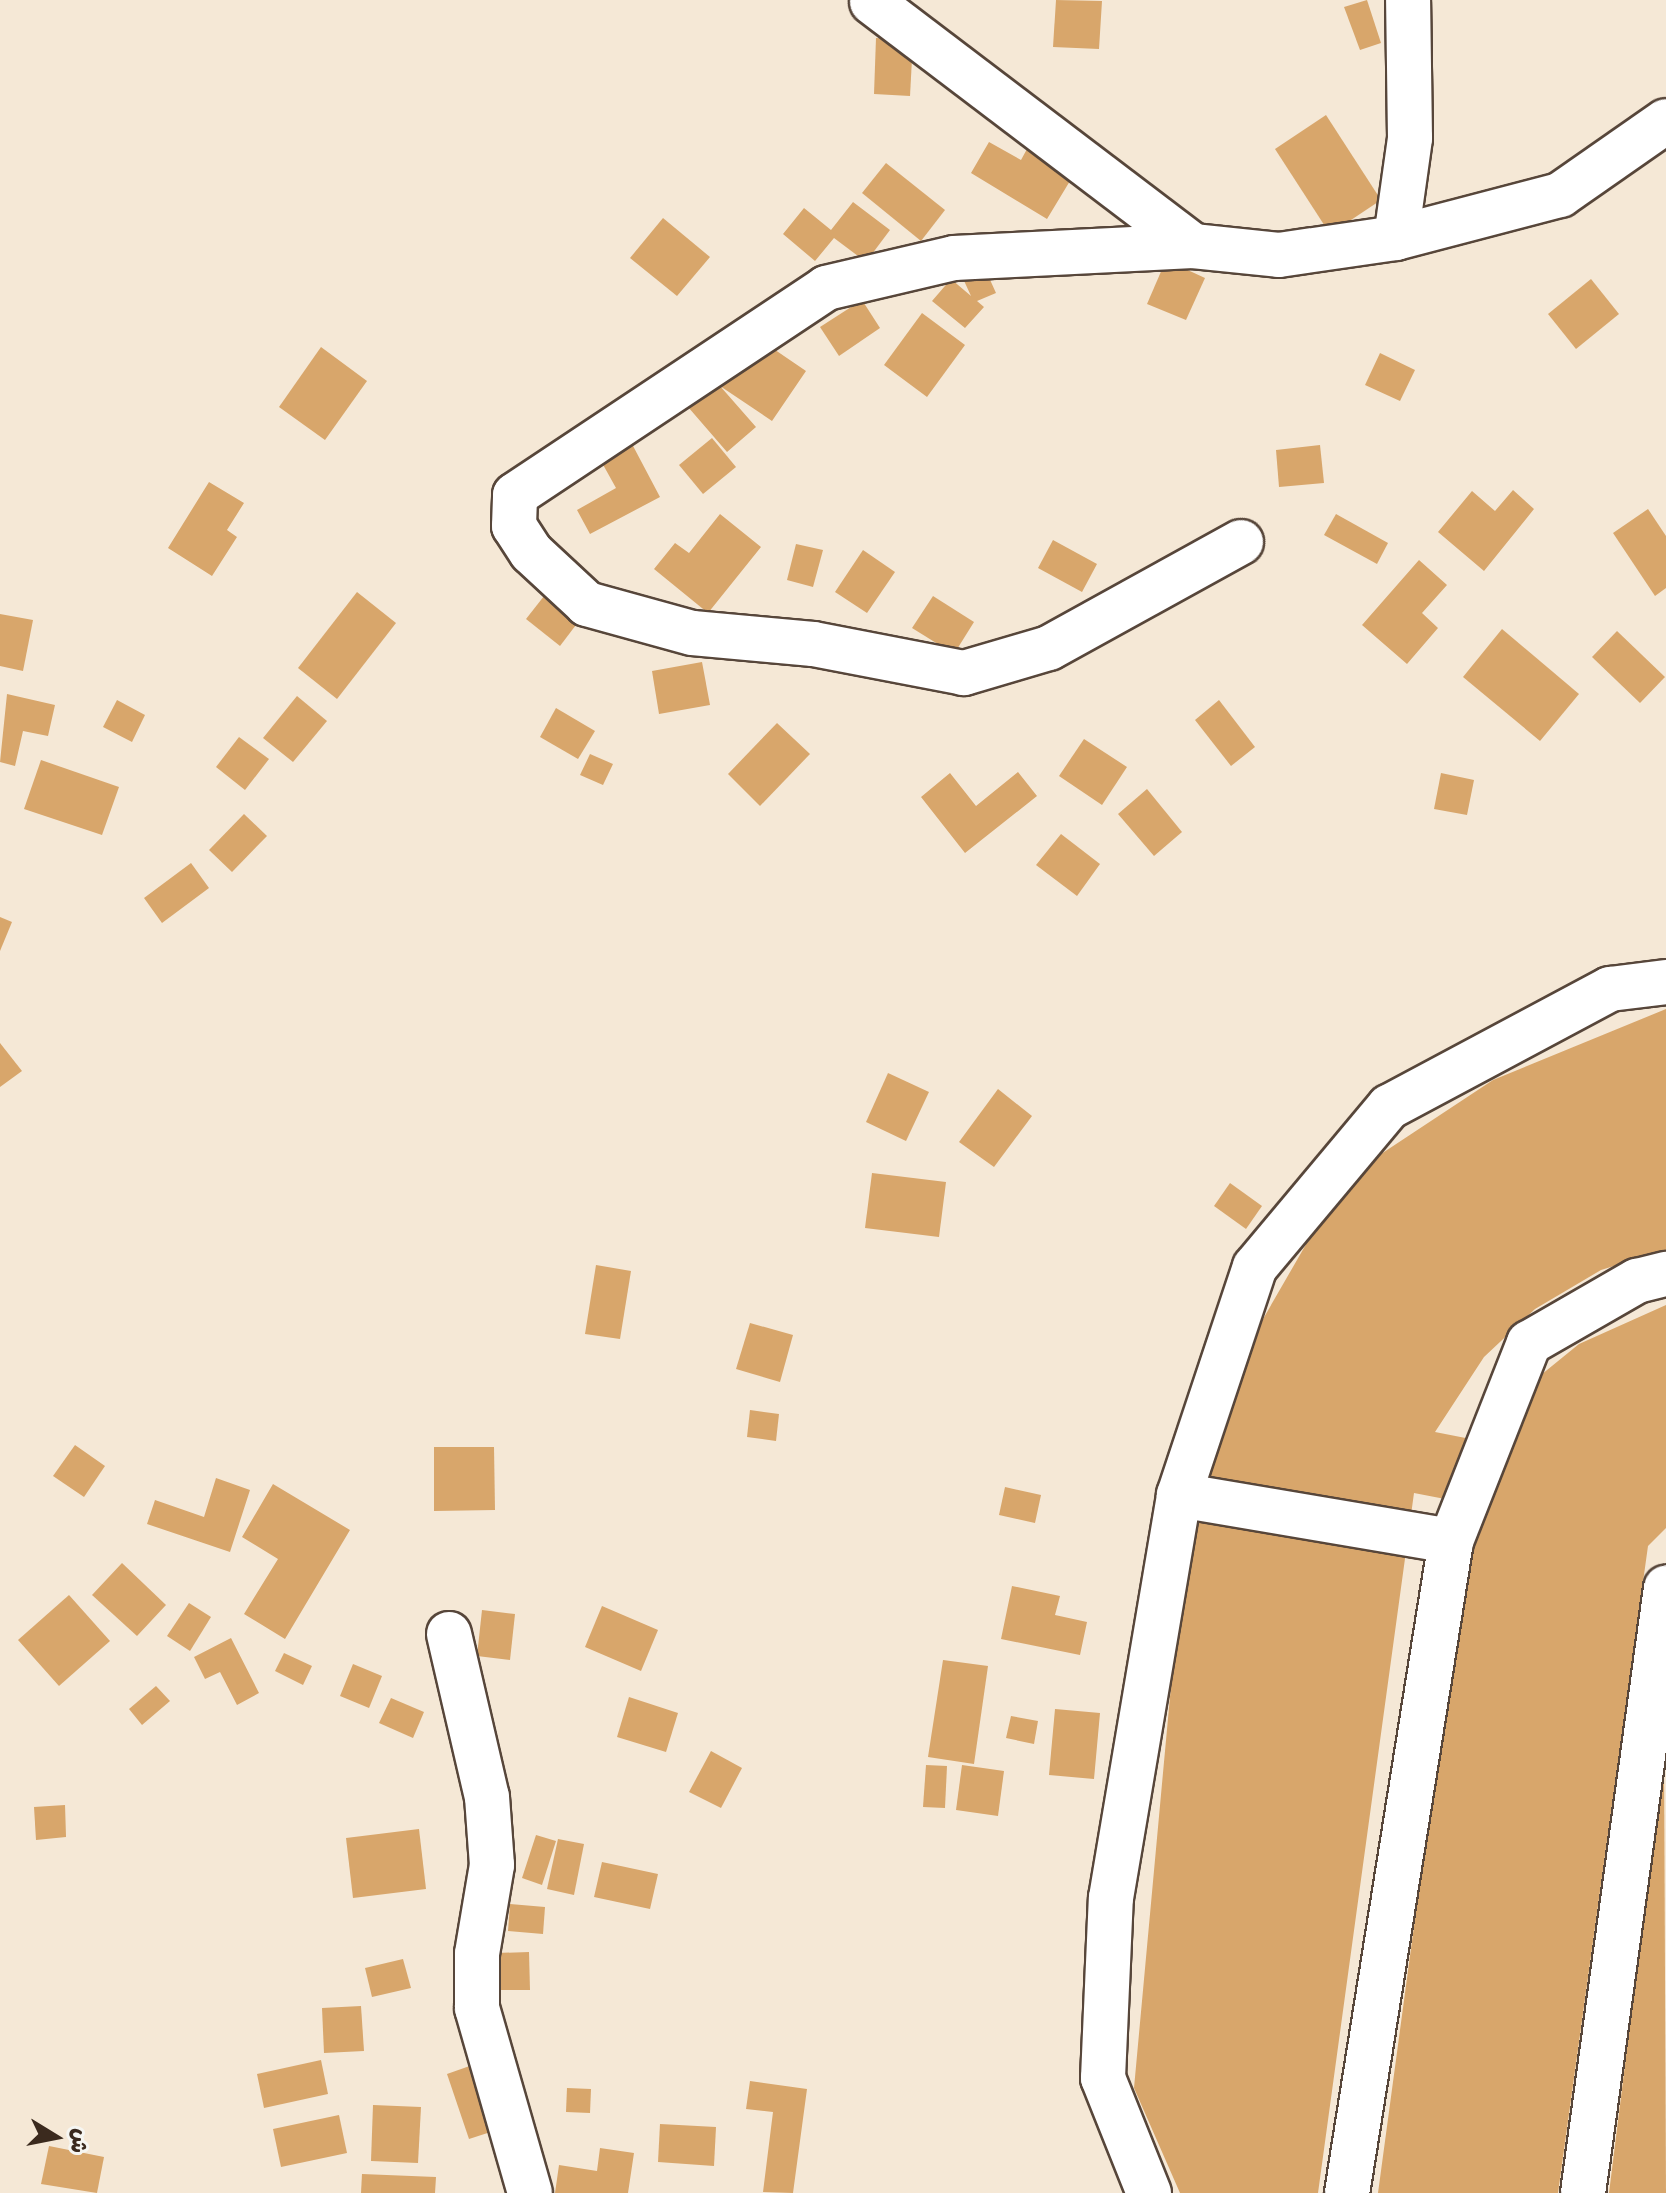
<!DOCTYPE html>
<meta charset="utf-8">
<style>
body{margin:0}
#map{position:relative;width:1666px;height:2193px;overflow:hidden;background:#f5e8d6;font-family:"Shantell Sans","Playpen Sans Arabic",sans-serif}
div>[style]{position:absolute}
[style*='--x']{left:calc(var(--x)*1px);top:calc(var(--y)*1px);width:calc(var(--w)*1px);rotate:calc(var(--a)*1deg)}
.building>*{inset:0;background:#d8a66b}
.roads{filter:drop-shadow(2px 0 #57463a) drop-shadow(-2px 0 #57463a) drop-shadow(0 2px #57463a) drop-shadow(0 -2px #57463a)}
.minor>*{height:44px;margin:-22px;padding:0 22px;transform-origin:22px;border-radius:22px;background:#fff}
span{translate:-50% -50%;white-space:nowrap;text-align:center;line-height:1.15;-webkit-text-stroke:8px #f6f6f2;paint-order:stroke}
.north{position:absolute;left:16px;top:2097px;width:80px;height:80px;-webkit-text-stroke:6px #f6f6f2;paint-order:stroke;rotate:100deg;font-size:22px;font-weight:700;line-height:32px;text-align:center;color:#3b2a1e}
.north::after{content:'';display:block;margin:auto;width:28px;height:36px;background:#3b2a1e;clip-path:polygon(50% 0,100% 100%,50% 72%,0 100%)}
</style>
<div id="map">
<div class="building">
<i style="clip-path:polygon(1056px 0,1102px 1px,1099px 49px,1053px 47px)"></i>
<i style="clip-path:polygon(1367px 0,1381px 43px,1360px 50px,1344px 7px)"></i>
<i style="clip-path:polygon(876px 38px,913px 40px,910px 96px,874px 94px)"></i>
<i style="clip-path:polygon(1326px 115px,1381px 200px,1330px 234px,1275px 149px)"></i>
<i style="clip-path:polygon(1033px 138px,1079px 166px,1047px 219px,971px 173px,989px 142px,1021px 160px)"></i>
<i style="clip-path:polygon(886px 163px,945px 210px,921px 241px,862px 193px)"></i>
<i style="clip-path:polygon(853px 202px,890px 230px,866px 262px,834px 238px,815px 261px,783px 234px,804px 208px,831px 230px)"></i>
<i style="clip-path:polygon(663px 218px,710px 257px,677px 296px,630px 258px)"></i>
<i style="clip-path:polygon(1166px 260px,1205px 278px,1186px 320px,1147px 304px)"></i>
<i style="clip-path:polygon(982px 262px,996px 293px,977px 301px,984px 307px,965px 328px,932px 301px,951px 279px,971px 296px,960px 272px)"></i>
<i style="clip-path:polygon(1591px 279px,1619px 314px,1576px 349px,1548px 314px)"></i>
<i style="clip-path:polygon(862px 300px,880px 328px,839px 356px,820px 327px)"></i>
<i style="clip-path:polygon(922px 313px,965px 345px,927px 397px,884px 365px)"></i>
<i style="clip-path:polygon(753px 335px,806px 371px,772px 421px,720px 386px,756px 427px,727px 452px,682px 400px)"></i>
<i style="clip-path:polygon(321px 347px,367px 381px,325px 440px,279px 407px)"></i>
<i style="clip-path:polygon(1380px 353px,1415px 370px,1400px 401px,1365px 385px)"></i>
<i style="clip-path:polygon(712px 438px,736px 467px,703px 494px,679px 465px)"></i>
<i style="clip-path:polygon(632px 444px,660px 497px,590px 534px,577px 510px,616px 488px,601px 461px)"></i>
<i style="clip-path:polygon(1320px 445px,1324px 483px,1279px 487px,1276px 450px)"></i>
<i style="clip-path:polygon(209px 482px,244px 503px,227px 530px,237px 537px,212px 576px,168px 548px)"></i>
<i style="clip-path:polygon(1513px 490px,1534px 509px,1484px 571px,1438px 532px,1472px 491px,1495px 511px)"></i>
<i style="clip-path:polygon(1648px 509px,1666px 536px,1666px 588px,1655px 596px,1613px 533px)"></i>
<i style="clip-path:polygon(720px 514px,761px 547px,708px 613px,654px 569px,675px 543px,689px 553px)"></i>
<i style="clip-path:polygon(1336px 514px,1388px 543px,1377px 564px,1324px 535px)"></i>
<i style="clip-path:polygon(1053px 540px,1097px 564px,1082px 592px,1038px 568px)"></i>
<i style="clip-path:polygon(796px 544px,823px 550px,813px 587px,787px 580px)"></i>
<i style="clip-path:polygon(863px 550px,895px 572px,867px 613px,835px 592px)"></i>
<i style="clip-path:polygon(1419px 560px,1447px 585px,1422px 613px,1438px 628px,1407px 664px,1362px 625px)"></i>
<i style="clip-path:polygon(548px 591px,582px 617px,560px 646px,526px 619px)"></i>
<i style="clip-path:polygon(357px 592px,396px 623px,337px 699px,298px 668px)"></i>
<i style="clip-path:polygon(933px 596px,974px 622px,954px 654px,912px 628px)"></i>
<i style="clip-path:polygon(0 614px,33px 620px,23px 671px,0 666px)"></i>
<i style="clip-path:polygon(1502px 629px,1579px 694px,1540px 741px,1463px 677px)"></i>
<i style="clip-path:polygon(1617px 631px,1665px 677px,1640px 703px,1592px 657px)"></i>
<i style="clip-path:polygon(702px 662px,710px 705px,659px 714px,652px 671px)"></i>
<i style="clip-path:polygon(7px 694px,55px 705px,48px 736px,23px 731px,15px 766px,0 762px)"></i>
<i style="clip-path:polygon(297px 696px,327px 721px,293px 762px,263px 738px)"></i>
<i style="clip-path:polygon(117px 700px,145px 715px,132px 742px,103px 727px)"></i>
<i style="clip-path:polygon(1219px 700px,1255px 747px,1231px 766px,1195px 720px)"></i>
<i style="clip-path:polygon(556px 708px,595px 731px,578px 759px,540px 737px)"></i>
<i style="clip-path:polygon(777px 723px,810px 754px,760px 806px,728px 774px)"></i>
<i style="clip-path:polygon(239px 737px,269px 759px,245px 790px,216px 767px)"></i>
<i style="clip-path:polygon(1084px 739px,1127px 767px,1102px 805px,1059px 776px)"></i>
<i style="clip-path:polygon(590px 754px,613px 764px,603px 785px,580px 775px)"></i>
<i style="clip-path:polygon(41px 760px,119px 787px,102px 835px,24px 809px)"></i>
<i style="clip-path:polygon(1018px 772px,1037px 796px,965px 853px,921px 797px,950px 773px,976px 806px)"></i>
<i style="clip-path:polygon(1441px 773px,1474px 780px,1467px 815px,1434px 809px)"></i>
<i style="clip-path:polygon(1147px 789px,1182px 832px,1154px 856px,1118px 814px)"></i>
<i style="clip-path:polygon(244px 814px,267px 836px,232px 872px,209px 850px)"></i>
<i style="clip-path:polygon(1061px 834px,1100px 864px,1077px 896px,1036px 865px)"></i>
<i style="clip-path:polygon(191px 863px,209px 888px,162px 923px,144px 898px)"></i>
<i style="clip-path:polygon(0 917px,12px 922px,0 951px)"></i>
<i style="clip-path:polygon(1666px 1009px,1666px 1250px,1601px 1270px,1535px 1309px,1484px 1357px,1435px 1432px,1486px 1442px,1510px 1400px,1579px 1344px,1666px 1305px,1666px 1528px,1648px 1546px,1558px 2193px,1378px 2193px,1471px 1504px,1414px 1493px,1318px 2193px,1180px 2193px,1134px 2088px,1187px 1512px,1225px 1385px,1316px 1227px,1381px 1154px,1493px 1080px)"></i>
<i style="clip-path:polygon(0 1043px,22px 1071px,0 1087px)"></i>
<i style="clip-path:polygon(888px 1073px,929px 1092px,906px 1141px,866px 1122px)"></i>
<i style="clip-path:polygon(998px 1089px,1032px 1116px,994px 1167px,959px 1142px)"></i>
<i style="clip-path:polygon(872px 1173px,946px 1182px,939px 1237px,865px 1228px)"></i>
<i style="clip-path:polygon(1230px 1183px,1262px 1206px,1246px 1229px,1214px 1206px)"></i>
<i style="clip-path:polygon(596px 1265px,631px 1271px,620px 1339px,585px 1334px)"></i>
<i style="clip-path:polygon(750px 1323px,793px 1335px,780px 1382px,736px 1369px)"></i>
<i style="clip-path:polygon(750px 1410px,779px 1414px,776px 1441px,747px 1437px)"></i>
<i style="clip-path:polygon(75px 1445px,105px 1466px,84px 1497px,53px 1476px)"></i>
<i style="clip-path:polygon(434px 1447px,494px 1447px,495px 1510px,434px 1511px)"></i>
<i style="clip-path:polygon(216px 1478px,250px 1490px,230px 1552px,147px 1524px,155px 1500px,204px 1517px)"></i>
<i style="clip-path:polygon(273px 1484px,350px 1530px,285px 1639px,244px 1614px,278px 1559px,242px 1537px)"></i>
<i style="clip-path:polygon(1005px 1487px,1041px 1495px,1035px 1523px,999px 1515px)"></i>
<i style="clip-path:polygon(122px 1563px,166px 1605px,137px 1636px,92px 1595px)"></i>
<i style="clip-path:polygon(1012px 1586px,1060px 1596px,1055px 1615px,1087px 1622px,1080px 1655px,1001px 1639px)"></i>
<i style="clip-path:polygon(69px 1595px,110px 1641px,59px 1686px,18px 1640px)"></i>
<i style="clip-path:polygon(189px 1603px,211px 1617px,190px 1651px,167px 1636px)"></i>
<i style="clip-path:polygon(602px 1606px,658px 1630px,641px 1671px,585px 1647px)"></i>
<i style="clip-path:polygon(482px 1610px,515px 1614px,510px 1660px,477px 1656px)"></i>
<i style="clip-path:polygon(231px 1638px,259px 1693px,237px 1705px,220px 1672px,205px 1679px,194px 1657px)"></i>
<i style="clip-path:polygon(284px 1653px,312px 1666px,303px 1685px,275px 1671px)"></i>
<i style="clip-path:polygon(943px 1660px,988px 1666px,974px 1764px,928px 1757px)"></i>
<i style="clip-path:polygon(353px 1664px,382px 1676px,369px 1708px,340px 1696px)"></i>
<i style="clip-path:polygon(156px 1686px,170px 1701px,142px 1725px,129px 1709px)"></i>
<i style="clip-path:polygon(629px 1697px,678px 1713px,666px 1752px,617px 1737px)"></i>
<i style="clip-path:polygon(391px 1698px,424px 1712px,413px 1738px,379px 1723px)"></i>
<i style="clip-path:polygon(1055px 1709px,1100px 1713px,1094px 1779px,1049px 1775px)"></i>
<i style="clip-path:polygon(1011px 1716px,1038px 1721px,1034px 1744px,1006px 1738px)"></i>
<i style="clip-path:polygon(711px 1751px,742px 1768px,721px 1808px,689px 1792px)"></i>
<i style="clip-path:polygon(1664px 1752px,1666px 2193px,1609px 2193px)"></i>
<i style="clip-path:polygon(926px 1765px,947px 1766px,945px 1808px,923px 1807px)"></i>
<i style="clip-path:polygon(962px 1765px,1004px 1771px,998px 1816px,956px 1810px)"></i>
<i style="clip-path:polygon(65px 1805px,66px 1837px,36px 1840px,34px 1807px)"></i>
<i style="clip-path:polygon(419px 1829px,426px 1889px,353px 1898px,346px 1838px)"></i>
<i style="clip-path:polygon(536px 1835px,556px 1841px,542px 1885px,522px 1878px)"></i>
<i style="clip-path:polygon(558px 1839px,584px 1844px,574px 1895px,547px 1889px)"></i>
<i style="clip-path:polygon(602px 1862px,658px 1874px,650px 1909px,594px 1897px)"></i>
<i style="clip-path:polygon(510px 1904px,545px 1907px,543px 1934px,508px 1931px)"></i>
<i style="clip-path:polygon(529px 1952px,530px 1990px,497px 1990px,496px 1953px)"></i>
<i style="clip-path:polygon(403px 1959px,411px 1988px,372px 1997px,365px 1968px)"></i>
<i style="clip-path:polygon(361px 2006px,364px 2051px,324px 2053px,322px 2008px)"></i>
<i style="clip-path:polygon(321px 2060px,328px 2094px,264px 2108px,257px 2074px)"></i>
<i style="clip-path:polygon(481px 2062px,503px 2128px,469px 2139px,447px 2074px)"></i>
<i style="clip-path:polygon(750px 2081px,807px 2089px,793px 2193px,763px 2192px,773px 2112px,746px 2109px)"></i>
<i style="clip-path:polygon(567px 2088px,591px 2089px,590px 2113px,566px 2112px)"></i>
<i style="clip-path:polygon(373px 2105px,421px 2107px,418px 2163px,371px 2161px)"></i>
<i style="clip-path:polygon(339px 2115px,347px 2153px,281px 2167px,273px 2129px)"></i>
<i style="clip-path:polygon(660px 2124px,716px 2127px,714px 2166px,658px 2162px)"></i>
<i style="clip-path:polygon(49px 2146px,104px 2157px,97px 2193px,41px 2184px)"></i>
<i style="clip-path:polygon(600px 2148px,634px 2153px,628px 2193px,555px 2193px,559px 2165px,597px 2171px)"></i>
<i style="clip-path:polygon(362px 2174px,436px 2177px,435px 2193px,361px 2193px)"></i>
</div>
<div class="roads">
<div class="minor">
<i style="--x:872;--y:2;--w:403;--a:37.2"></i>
<i style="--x:1396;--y:238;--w:101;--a:-82"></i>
<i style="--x:1410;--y:138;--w:138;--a:-90.8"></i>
<i style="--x:1241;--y:542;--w:219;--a:151.1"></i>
<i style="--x:1049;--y:648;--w:89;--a:163.6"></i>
<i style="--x:964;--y:673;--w:154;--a:-169.1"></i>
<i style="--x:813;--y:644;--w:121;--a:-174.8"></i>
<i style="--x:692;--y:633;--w:109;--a:-164.6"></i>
<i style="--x:587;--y:604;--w:76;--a:-137.1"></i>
<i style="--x:531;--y:552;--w:31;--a:-123"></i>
<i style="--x:514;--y:526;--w:31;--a:-88"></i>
<i style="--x:515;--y:495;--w:374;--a:-33.6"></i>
<i style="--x:826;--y:288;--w:131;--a:-13.2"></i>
<i style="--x:954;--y:258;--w:239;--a:-2.9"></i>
<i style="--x:1193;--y:246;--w:86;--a:6"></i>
<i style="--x:1279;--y:255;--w:118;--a:-8.3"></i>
<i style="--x:1396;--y:238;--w:170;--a:-14.7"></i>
<i style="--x:1560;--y:195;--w:129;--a:-34.9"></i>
<i style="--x:1179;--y:1495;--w:276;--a:9.6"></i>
<i style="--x:449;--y:1634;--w:167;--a:76.9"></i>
<i style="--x:487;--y:1797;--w:68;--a:85.8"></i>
<i style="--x:492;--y:1865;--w:90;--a:99.6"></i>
<i style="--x:477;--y:1954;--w:54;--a:90"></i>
<i style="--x:477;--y:2008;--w:192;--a:74"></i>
<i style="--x:1149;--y:2193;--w:124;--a:-111.8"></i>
<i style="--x:1103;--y:2078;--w:180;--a:-87.5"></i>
<i style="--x:1111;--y:1898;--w:409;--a:-80.4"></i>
<i style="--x:1179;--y:1495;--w:240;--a:-71.6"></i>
<i style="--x:1255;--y:1267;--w:209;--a:-50.1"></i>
<i style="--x:1389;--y:1107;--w:251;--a:-28.1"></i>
<i style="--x:1610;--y:989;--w:56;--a:-7.1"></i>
<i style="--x:1347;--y:2193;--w:660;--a:-80.94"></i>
<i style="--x:1451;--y:1541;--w:213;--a:-68.5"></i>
<i style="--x:1529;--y:1343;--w:125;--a:-29.9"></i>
<i style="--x:1637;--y:1281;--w:30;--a:-14"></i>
<i style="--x:1583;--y:2193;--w:611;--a:-82.19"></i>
</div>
</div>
<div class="north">ش</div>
</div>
